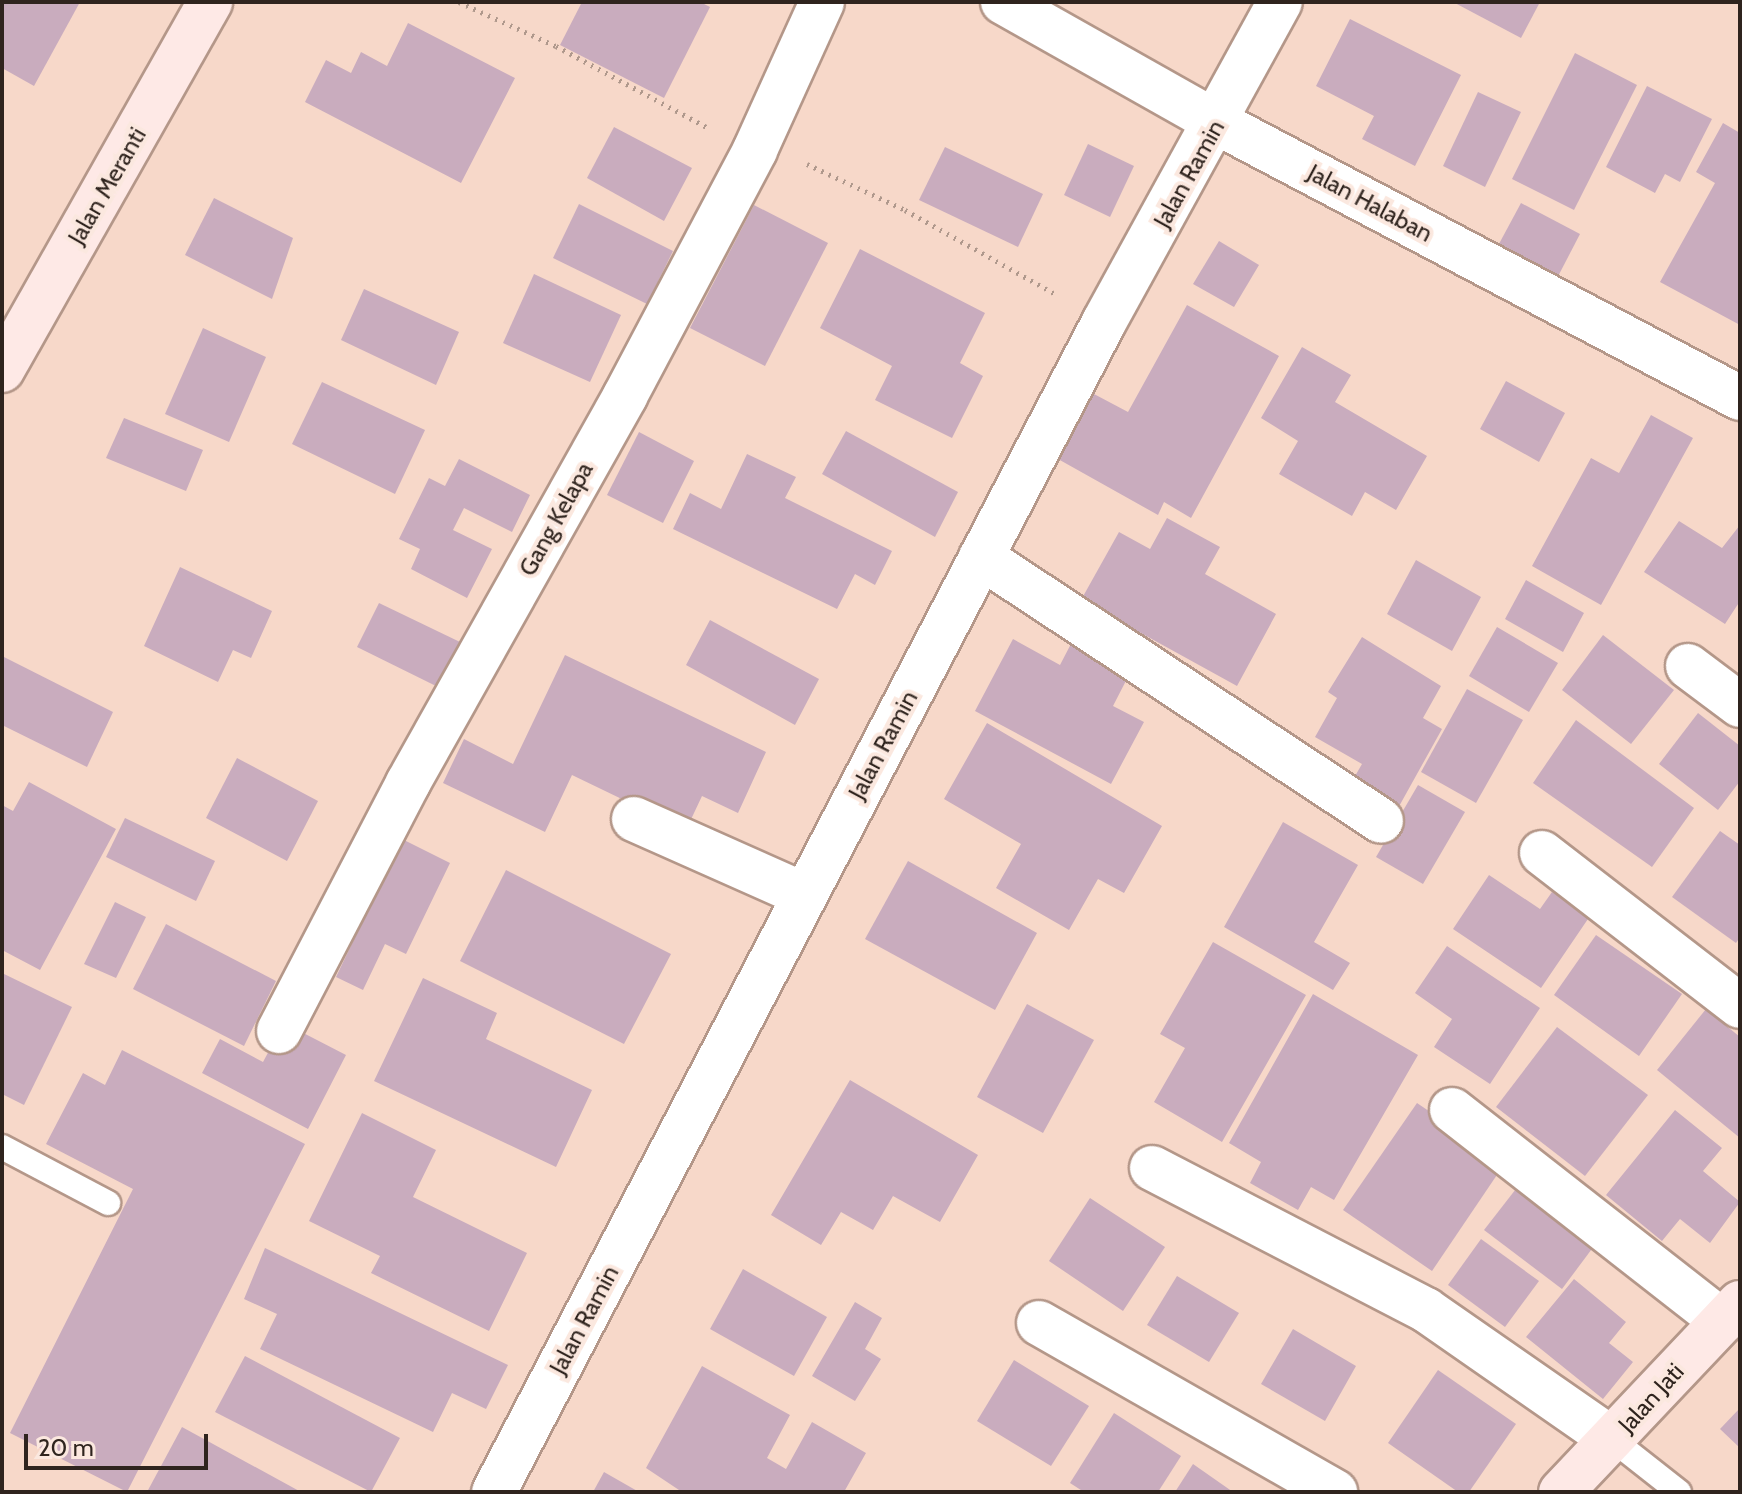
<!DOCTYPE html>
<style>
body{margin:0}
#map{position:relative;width:1742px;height:1494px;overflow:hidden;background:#f7d8c9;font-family:Cabin,sans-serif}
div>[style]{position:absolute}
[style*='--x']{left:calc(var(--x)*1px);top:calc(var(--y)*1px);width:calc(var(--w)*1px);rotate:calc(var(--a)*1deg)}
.building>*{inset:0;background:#c9acbe}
.path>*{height:5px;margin-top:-2.5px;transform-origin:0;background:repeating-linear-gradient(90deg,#af988c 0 2px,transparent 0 8px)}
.roads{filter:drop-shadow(2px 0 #b49789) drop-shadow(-2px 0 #b49789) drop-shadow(0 2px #b49789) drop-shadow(0 -2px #b49789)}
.lane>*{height:24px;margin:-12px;padding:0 12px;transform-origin:12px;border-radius:12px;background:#fff}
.street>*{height:44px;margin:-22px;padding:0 22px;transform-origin:22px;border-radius:22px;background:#fff}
.secondary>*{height:44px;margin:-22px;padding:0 22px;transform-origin:22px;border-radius:22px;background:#fee9e6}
span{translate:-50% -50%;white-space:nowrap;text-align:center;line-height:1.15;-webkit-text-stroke:8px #fbe8df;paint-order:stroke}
.street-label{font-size:24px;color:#2f241e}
.frame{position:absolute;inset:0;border:4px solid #2f241e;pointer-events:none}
.scale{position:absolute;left:24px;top:1434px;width:184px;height:36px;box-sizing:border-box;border:4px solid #2f241e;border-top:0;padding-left:10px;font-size:24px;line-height:28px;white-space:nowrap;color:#2f241e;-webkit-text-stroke:6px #fbe8df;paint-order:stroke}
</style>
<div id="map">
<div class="building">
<i style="clip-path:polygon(2px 2px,80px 2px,34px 86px,2px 68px)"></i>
<i style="clip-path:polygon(582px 2px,700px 2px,710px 7px,664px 98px,560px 45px)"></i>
<i style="clip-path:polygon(1453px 2px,1540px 2px,1521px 38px)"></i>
<i style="clip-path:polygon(1350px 19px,1461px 75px,1415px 166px,1362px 139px,1374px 116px,1316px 86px)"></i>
<i style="clip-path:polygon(408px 23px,515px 78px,461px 183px,305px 102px,326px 60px,351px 73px,361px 52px,387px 66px)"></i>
<i style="clip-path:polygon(1575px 53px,1637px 85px,1574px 210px,1512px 179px)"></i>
<i style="clip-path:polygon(1647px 86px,1712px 119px,1680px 182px,1665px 174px,1655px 193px,1606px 167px)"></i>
<i style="clip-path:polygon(1478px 92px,1521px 112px,1485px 187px,1443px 166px)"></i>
<i style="clip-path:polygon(1723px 123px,1740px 133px,1740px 325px,1660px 282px,1715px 183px,1696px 172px)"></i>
<i style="clip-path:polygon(614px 127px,692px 168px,664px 221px,587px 178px)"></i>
<i style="clip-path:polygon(1088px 144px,1134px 166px,1110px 217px,1064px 195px)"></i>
<i style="clip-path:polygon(945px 147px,1043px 194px,1018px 247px,919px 200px)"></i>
<i style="clip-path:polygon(214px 198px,293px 238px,272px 299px,185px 255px)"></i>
<i style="clip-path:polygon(1521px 203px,1580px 234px,1553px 286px,1493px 255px)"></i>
<i style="clip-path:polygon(579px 204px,673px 251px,647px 304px,553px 258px)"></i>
<i style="clip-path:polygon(754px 205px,828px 243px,765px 366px,690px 328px)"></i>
<i style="clip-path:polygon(1219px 241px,1259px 265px,1234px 307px,1193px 284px)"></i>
<i style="clip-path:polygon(860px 249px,985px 313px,960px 363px,983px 376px,952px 438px,875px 400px,892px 366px,820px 328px)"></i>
<i style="clip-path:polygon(534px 274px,621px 315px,590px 382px,503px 343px)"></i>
<i style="clip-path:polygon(364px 289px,459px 332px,436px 385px,341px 340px)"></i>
<i style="clip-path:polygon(1187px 305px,1279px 356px,1191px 518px,1164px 502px,1158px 515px,1058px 459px,1094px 394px,1128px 412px)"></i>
<i style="clip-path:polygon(203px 328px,266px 357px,229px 442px,165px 414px)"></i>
<i style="clip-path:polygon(1302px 347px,1351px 375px,1335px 402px,1427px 456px,1396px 510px,1365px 492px,1352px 516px,1279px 474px,1298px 441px,1261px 418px)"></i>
<i style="clip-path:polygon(1506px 381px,1565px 413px,1539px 462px,1480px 429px)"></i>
<i style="clip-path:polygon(322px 382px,425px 430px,395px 494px,292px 444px)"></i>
<i style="clip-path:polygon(1651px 415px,1693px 438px,1601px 605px,1532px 566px,1591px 458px,1619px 473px)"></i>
<i style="clip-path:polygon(124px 418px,203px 450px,186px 491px,106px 458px)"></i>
<i style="clip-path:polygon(846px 431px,958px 492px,935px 537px,822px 474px)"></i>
<i style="clip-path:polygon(639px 432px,694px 461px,663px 523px,607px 495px)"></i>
<i style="clip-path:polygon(747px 454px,796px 477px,785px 498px,892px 551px,875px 585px,855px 574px,837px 609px,673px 529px,690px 493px,721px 509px)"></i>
<i style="clip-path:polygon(459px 459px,530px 495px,512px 532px,464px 508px,453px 530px,492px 549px,467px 598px,411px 569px,420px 549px,399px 539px,429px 478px,445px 486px)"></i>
<i style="clip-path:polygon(1167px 518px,1220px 547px,1205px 574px,1276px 614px,1237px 686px,1081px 600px,1119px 532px,1150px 549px)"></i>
<i style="clip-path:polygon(1679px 521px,1722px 548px,1740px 525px,1740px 601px,1725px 624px,1644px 572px)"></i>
<i style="clip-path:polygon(1416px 560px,1481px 597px,1452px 651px,1387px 614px)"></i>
<i style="clip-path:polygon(180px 567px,272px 611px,251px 658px,233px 650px,218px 682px,144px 646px)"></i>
<i style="clip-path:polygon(1526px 580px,1584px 613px,1563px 652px,1505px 619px)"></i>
<i style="clip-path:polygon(379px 603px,460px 642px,438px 687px,357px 647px)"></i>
<i style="clip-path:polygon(710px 620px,819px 679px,795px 725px,686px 665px)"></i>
<i style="clip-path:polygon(1497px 627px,1558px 663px,1529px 712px,1469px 676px)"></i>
<i style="clip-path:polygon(1603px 635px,1674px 690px,1631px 744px,1562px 690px)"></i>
<i style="clip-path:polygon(1362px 637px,1441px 686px,1423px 718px,1442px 729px,1397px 810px,1351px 783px,1362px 764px,1315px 737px,1337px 698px,1328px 692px)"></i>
<i style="clip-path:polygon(1013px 639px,1060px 665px,1073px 640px,1131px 671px,1113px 706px,1144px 722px,1111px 784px,975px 711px)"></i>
<i style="clip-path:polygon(565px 655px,766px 752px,738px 813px,702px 796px,686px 830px,572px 775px,545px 832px,443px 783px,464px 739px,513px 764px)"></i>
<i style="clip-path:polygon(2px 656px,113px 712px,87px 767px,2px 725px)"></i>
<i style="clip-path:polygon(1467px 689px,1523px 720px,1476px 803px,1421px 772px)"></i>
<i style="clip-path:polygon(1698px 713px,1740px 746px,1740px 781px,1718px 810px,1659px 764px)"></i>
<i style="clip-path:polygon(1576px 720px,1694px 808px,1652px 867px,1533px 783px)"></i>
<i style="clip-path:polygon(987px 723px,1162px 826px,1124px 893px,1098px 879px,1069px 930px,996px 888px,1021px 844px,944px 799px)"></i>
<i style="clip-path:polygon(237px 758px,318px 801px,287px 861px,206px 818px)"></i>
<i style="clip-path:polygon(29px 782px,116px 829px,40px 970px,2px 950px,2px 805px,13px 811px)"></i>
<i style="clip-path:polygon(1418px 785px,1465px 812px,1423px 884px,1376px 857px)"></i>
<i style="clip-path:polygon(125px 818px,215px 861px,196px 901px,106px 857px)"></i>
<i style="clip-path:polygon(1283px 822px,1358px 865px,1314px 942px,1350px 963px,1333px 990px,1224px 927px)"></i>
<i style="clip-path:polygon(1720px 831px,1740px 845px,1740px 937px,1736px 943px,1672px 897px)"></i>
<i style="clip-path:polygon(402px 839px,450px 863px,406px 954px,385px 944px,363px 990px,336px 977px)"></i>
<i style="clip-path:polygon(908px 861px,1037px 933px,995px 1010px,865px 939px)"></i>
<i style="clip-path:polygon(506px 870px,671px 954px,624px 1044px,460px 961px)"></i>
<i style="clip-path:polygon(1489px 875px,1540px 909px,1552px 892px,1590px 916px,1541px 988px,1453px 929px)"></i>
<i style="clip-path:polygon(115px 902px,146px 917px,116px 978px,84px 964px)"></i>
<i style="clip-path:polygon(166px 924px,276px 981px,244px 1046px,133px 989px)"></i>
<i style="clip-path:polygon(1596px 935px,1682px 994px,1639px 1056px,1554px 995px)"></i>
<i style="clip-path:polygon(1213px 942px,1306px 995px,1222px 1142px,1154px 1102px,1185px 1048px,1160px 1034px)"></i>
<i style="clip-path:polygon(1447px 946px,1540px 1008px,1490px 1084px,1434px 1047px,1452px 1019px,1415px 993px)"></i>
<i style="clip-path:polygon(2px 973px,72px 1007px,24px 1105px,2px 1094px)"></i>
<i style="clip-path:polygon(423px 978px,497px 1013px,486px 1039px,592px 1090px,556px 1167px,374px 1081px)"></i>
<i style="clip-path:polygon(1313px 994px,1418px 1055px,1334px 1200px,1311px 1187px,1298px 1210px,1250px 1183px,1261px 1162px,1229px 1143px)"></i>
<i style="clip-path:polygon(1027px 1004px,1094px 1040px,1043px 1133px,977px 1097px)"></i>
<i style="clip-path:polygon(1706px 1009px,1740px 1037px,1740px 1138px,1657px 1070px)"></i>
<i style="clip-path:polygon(284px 1023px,346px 1055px,308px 1129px,202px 1073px,220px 1039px,263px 1062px)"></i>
<i style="clip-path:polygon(1557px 1027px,1648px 1095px,1585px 1176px,1496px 1107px)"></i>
<i style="clip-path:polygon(122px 1050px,305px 1144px,127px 1492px,10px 1433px,133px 1189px,46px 1144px,83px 1073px,105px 1085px)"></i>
<i style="clip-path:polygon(850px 1080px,978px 1155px,940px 1222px,893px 1196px,873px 1230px,841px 1212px,821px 1245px,771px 1215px)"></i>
<i style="clip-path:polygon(1417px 1103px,1505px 1163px,1432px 1271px,1343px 1210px)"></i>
<i style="clip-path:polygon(1675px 1110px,1722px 1148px,1703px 1171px,1740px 1202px,1710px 1243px,1680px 1219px,1662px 1241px,1606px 1195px)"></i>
<i style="clip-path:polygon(362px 1113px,436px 1150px,413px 1197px,527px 1253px,489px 1331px,371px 1273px,380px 1256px,309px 1221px)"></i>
<i style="clip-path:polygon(1526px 1176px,1603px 1234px,1562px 1289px,1484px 1230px)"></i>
<i style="clip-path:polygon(1090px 1198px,1165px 1247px,1123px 1311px,1049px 1261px)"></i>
<i style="clip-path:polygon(1481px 1239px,1539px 1281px,1505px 1327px,1448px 1285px)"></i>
<i style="clip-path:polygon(265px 1248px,508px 1365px,486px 1409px,452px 1393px,433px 1432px,260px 1349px,277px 1314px,244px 1299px)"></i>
<i style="clip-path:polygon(743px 1269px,827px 1317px,794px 1376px,710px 1329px)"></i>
<i style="clip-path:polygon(1177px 1276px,1239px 1313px,1209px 1362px,1147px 1325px)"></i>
<i style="clip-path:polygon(1574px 1279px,1626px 1322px,1609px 1343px,1633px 1362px,1603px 1399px,1526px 1337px)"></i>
<i style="clip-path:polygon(855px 1302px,882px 1318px,865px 1349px,881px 1359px,855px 1401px,812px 1376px)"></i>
<i style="clip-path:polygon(1293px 1329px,1356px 1366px,1325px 1421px,1261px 1384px)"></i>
<i style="clip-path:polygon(245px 1356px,400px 1438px,371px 1492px,215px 1412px)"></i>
<i style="clip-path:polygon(1014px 1360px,1089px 1406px,1051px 1466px,977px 1421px)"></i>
<i style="clip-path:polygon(702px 1366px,790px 1415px,767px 1458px,786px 1469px,812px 1422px,866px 1453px,844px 1492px,682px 1492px,646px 1468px)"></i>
<i style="clip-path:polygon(1438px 1370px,1516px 1424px,1469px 1492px,1458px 1492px,1388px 1443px)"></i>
<i style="clip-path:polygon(1740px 1408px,1740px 1448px,1720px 1429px)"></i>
<i style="clip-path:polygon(1114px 1413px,1181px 1456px,1158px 1492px,1084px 1492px,1070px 1483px)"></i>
<i style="clip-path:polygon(182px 1427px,301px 1492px,147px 1492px)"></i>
<i style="clip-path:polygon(1193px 1464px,1233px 1492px,1175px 1492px)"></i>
<i style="clip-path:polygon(604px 1472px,639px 1492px,593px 1492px)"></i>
</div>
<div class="path">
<i style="--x:459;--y:2;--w:107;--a:24.4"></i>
<i style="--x:556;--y:46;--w:173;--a:28.3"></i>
<i style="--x:807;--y:164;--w:108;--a:25.1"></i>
<i style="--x:905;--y:210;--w:174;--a:29.2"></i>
</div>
<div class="roads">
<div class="lane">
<i style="--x:2;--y:1147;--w:120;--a:27.8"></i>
<i style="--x:1613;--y:1440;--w:84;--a:38.2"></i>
</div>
<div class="street">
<i style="--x:1003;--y:2;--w:247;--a:29.4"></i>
<i style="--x:1218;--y:123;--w:590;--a:27.78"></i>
<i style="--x:981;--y:557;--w:479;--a:33.4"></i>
<i style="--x:1688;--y:666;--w:65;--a:36.9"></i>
<i style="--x:634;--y:819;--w:187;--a:24"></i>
<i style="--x:1542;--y:853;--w:250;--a:37.7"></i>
<i style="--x:279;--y:1031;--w:280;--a:-62.5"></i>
<i style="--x:408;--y:783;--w:444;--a:-60.7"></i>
<i style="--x:625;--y:396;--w:278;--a:-62.1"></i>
<i style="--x:755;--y:150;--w:162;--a:-65.6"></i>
<i style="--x:1452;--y:1110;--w:343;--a:38"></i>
<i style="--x:1152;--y:1168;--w:309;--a:27.4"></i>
<i style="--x:1426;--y:1310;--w:228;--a:34.8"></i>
<i style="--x:1039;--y:1323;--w:341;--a:29.7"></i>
<i style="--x:494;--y:1492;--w:1319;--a:-62.46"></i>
<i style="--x:1104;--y:322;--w:365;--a:-61.2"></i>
</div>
<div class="secondary">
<i style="--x:2;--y:370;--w:423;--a:-60.5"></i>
<i style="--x:1561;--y:1492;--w:260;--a:-46.6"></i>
</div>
</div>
<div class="street-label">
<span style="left:1189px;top:174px;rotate:-61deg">Jalan Ramin</span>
<span style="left:107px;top:186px;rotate:-60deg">Jalan Meranti</span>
<span style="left:1370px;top:203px;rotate:28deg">Jalan Halaban</span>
<span style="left:556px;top:519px;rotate:-61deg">Gang Kelapa</span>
<span style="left:883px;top:745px;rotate:-62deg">Jalan Ramin</span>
<span style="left:584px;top:1320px;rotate:-62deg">Jalan Ramin</span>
<span style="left:1651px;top:1398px;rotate:-48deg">Jalan Jati</span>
</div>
<div class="frame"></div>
<div class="scale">20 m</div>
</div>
